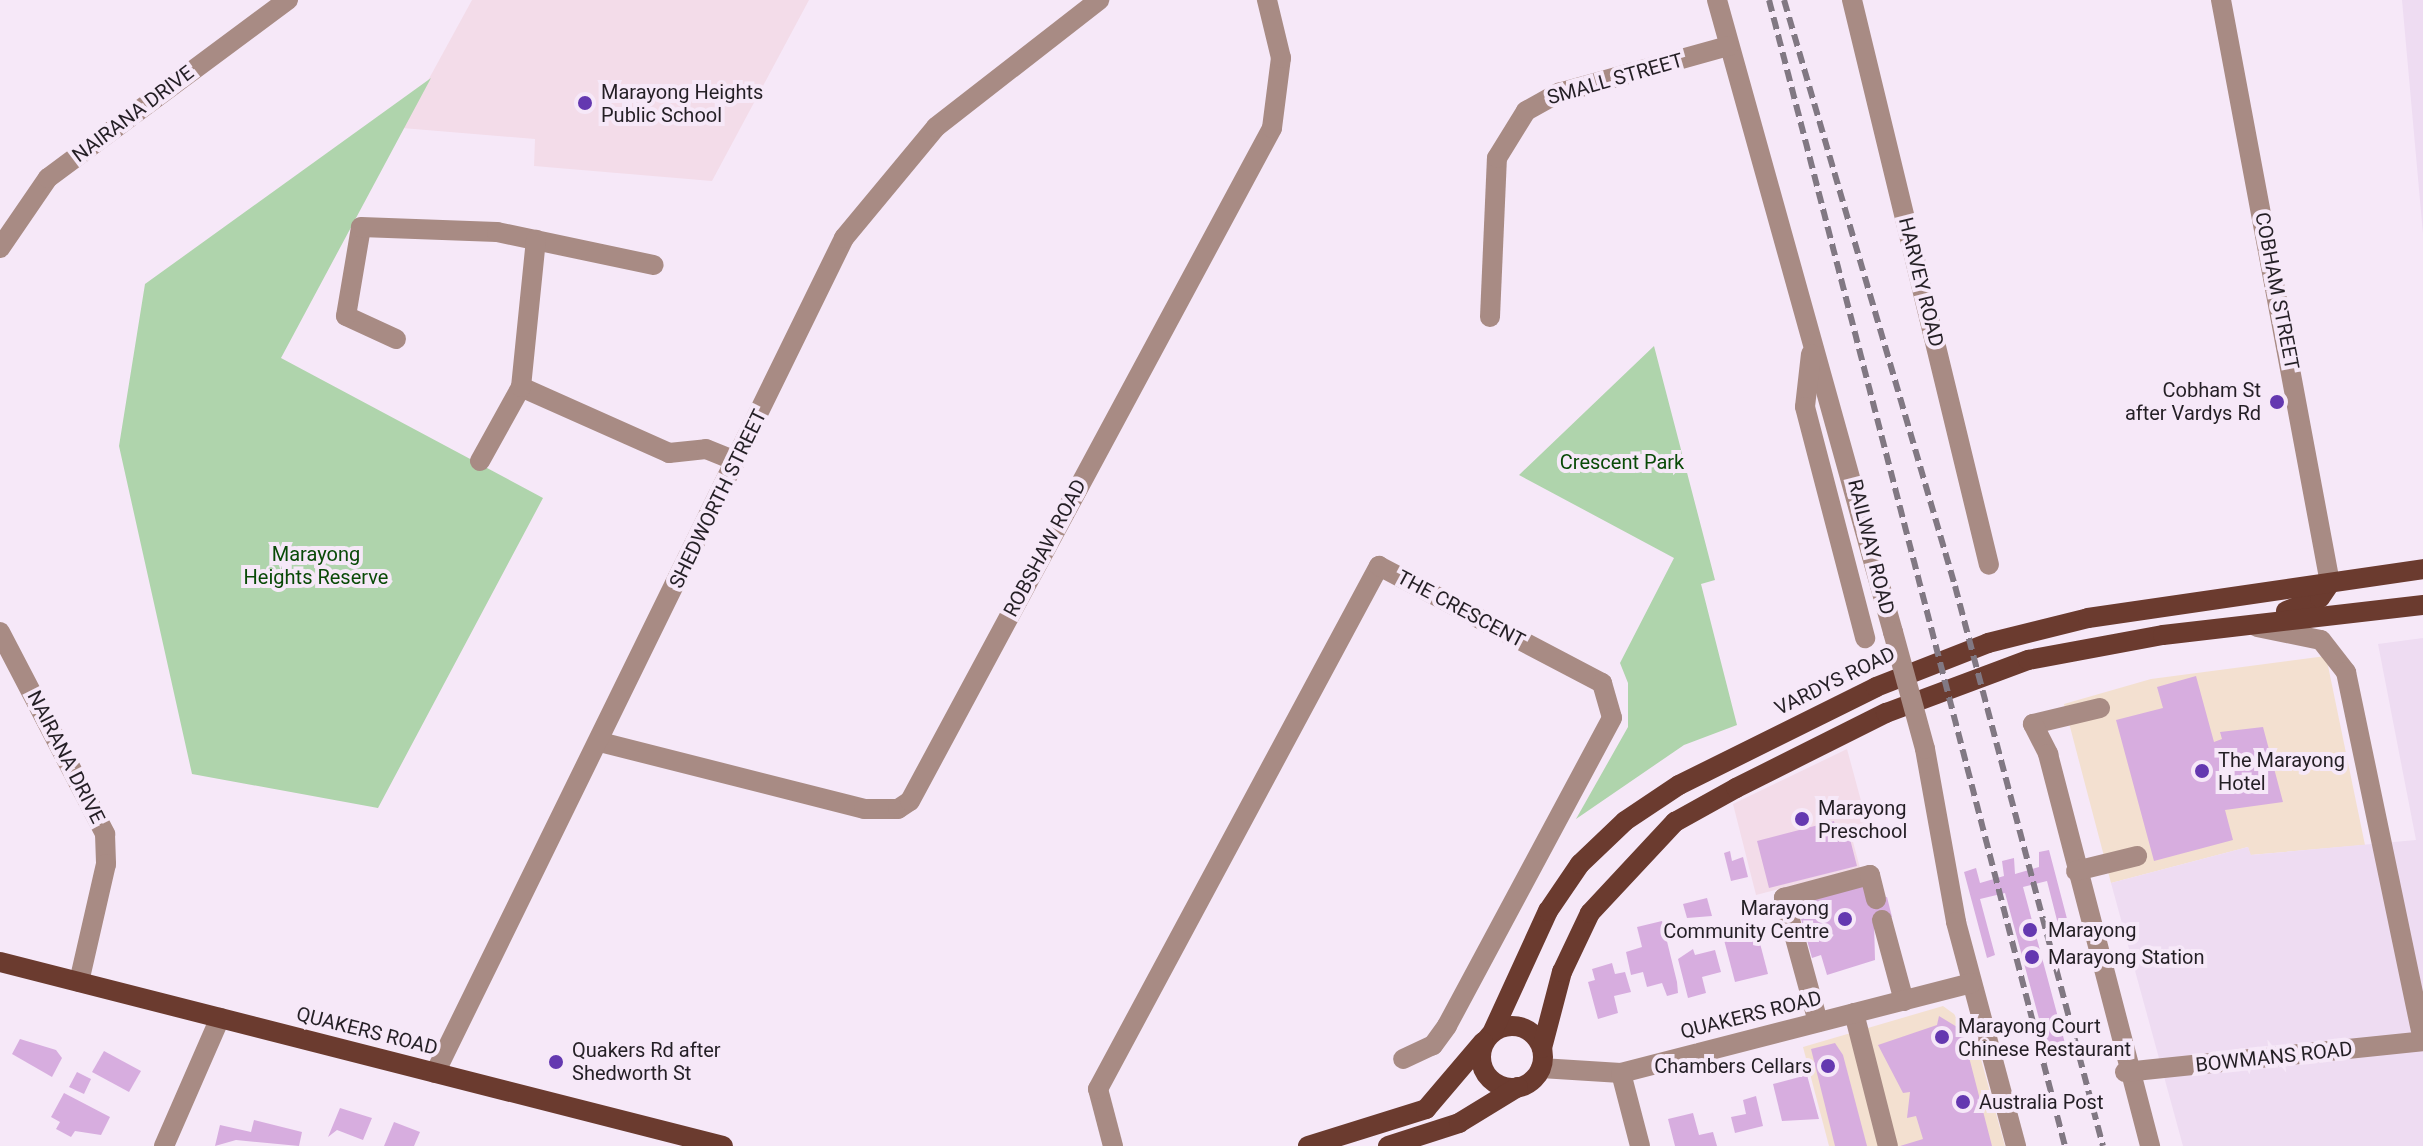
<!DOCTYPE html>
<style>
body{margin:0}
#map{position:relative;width:2423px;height:1146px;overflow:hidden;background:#f6e8f8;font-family:Roboto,sans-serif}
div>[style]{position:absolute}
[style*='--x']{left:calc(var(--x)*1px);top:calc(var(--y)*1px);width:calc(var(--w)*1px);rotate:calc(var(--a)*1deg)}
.commercial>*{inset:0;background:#f3e0d0}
.built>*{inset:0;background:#eedcf2}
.education>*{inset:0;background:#f3dce9}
.green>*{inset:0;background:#afd4ac}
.building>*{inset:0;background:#d7addf}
.minor>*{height:20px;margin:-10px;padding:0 10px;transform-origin:10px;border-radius:10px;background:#a88b84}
.major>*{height:20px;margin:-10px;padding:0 10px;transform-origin:10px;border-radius:10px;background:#6b3b2f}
.major>.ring{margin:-10px;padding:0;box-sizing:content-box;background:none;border:20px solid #6b3b2f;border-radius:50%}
.rail>*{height:6px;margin-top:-3px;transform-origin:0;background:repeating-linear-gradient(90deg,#817883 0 12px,transparent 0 18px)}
.minor-bridge>*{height:20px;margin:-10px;padding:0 10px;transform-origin:10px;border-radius:10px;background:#a88b84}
.dots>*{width:22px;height:22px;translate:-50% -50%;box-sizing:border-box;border:4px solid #f6e8f8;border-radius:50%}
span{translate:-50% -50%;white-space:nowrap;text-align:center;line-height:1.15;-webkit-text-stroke:8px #f6e8f8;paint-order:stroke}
.street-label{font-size:20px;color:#241f25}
.poi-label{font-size:20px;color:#241f25}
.left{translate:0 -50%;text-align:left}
.right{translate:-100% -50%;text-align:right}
.park-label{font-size:20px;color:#094a07}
</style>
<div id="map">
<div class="commercial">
<i style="clip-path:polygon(2326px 656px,2365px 845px,2250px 855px,2248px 847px,2111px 883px,2064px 704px,2151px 679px)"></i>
<i style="clip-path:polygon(1943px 1006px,1972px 1027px,2005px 1146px,1829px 1146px,1803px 1047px)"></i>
</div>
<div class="built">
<i style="clip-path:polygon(2402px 0,2423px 0,2423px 234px)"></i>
<i style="clip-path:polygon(2423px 638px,2423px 1146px,2183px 1146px,2111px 883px,2248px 847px,2251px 855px,2416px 840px,2378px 644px)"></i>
</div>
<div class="education">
<i style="clip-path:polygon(472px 0,809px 0,712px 181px,534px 166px,535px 139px,402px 128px)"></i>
<i style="clip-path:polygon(1847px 749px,1870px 834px,1852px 838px,1860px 868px,1756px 895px,1733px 804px)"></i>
</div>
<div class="green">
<i style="clip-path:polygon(431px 78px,281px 358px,543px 498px,378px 808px,192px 774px,119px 446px,145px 284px)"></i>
<i style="clip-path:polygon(1654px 346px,1715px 580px,1701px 584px,1737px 725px,1684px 745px,1576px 819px,1628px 727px,1628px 683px,1620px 663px,1674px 558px,1519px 475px)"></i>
</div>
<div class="building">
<i style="clip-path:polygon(2196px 676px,2214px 742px,2222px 739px,2220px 732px,2263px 727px,2283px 802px,2225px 810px,2233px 840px,2154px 861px,2116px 720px,2163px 708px,2157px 687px)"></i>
<i style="clip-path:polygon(1834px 821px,1839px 842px,1850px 839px,1857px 866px,1769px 888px,1757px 841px)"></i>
<i style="clip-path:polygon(2049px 850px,2071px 934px,2061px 936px,2047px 881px,2023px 887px,2066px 1047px,2048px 1052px,2005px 893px,1980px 899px,1995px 955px,1987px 958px,1964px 872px,1976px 868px,1980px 883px,2004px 876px,2002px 861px,2014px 858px,2015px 874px,2039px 867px,2039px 852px)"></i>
<i style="clip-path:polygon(1730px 851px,1732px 861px,1743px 857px,1748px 877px,1731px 881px,1724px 853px)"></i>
<i style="clip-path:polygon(1865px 884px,1869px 901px,1887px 897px,1892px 917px,1874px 922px,1875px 960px,1827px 975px,1821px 955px,1812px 958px,1796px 901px)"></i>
<i style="clip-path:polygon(1707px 898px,1712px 916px,1687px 918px,1683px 904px)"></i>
<i style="clip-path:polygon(1662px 921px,1677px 982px,1678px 993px,1667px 996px,1662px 983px,1647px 987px,1643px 972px,1631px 975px,1626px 952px,1642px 947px,1637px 927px)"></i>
<i style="clip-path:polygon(1756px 928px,1768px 974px,1735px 982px,1723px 936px)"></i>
<i style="clip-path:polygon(1693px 949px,1695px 955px,1715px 950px,1721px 972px,1702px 977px,1706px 993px,1688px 998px,1678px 959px)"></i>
<i style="clip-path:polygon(1612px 963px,1615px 974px,1625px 972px,1631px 992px,1614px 996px,1618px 1013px,1598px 1019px,1588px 982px,1595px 980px,1592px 969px)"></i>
<i style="clip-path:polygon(1939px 1016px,1962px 1030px,1992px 1146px,1900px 1146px,1923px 1139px,1916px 1116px,1907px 1118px,1910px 1092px,1903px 1093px,1878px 1045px,1937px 1025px)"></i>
<i style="clip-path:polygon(20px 1039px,56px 1050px,62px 1058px,52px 1077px,12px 1054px)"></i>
<i style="clip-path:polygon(1835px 1043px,1843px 1055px,1867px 1146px,1835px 1146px,1811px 1049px)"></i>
<i style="clip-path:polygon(104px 1051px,141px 1071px,129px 1092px,92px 1072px)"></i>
<i style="clip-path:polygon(77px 1072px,91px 1079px,84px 1094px,69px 1087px)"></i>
<i style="clip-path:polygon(1807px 1075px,1819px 1119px,1782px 1121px,1773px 1084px)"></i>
<i style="clip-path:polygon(64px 1093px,110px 1117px,101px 1135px,75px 1131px,71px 1137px,56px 1129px,60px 1122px,51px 1117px)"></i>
<i style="clip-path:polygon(1756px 1096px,1763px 1126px,1735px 1133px,1731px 1117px,1746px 1114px,1743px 1100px)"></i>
<i style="clip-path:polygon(340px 1108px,372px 1118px,363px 1140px,337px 1130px,328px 1137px)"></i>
<i style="clip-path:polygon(1693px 1113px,1699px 1135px,1713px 1132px,1717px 1146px,1675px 1146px,1668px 1119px)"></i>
<i style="clip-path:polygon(254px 1120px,302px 1132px,299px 1146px,236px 1140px,215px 1146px,220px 1125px,251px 1132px)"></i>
<i style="clip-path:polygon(394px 1122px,420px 1132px,414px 1146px,384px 1146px)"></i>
</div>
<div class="minor">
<i style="--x:1717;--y:0;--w:656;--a:74.44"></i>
<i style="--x:1852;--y:0;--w:581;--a:76.37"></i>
<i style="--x:2221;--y:0;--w:593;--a:79.41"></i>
<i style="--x:0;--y:248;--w:85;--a:-55.6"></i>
<i style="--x:48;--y:178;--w:299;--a:-36.6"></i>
<i style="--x:1490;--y:317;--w:159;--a:-87.5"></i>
<i style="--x:1497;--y:158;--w:55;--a:-58.3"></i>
<i style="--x:1526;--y:111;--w:38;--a:-29"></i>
<i style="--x:1559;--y:93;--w:176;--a:-15.5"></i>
<i style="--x:396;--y:339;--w:55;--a:-155.3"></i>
<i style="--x:346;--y:316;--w:90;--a:-80.4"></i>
<i style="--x:361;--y:227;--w:136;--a:2.1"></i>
<i style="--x:497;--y:232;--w:160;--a:11.9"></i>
<i style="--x:1811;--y:354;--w:53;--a:96.5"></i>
<i style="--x:1805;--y:407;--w:239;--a:75.4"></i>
<i style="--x:521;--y:387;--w:162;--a:24"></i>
<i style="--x:669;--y:453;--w:37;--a:-6"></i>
<i style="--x:706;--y:449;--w:32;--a:22"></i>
<i style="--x:480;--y:461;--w:85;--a:-61"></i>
<i style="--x:521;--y:387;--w:148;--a:-84.2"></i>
<i style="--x:2257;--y:627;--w:65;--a:11.5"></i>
<i style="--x:2321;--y:640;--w:41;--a:52"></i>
<i style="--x:2346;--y:672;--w:376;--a:78.2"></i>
<i style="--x:0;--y:632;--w:228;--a:62.5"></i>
<i style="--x:105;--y:834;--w:30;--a:88"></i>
<i style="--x:106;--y:864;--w:121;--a:102.9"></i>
<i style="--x:2100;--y:708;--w:69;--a:166.6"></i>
<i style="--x:2033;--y:724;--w:34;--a:63"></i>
<i style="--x:2048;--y:754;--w:405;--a:75.4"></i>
<i style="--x:600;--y:742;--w:272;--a:14.2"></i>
<i style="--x:864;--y:809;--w:34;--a:0"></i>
<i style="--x:898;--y:809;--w:14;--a:-34"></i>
<i style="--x:910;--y:801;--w:764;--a:-61.72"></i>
<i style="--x:1272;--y:128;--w:71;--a:-82.7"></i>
<i style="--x:1281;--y:58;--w:60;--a:-103.6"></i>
<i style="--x:1925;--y:749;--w:176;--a:79.8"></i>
<i style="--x:1956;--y:922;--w:232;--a:75"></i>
<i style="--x:2076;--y:871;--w:63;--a:-13.8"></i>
<i style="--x:1882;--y:920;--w:84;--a:74.8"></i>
<i style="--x:1854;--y:1013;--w:137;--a:75.7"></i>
<i style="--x:1818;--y:1022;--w:129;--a:-105.3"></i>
<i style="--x:1784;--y:898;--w:89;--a:-15"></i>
<i style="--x:1870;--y:875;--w:25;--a:76"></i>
<i style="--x:1541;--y:1068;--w:80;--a:3.6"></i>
<i style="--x:1621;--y:1073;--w:362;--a:-14.4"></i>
<i style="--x:2125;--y:1072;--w:300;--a:-5.9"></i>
<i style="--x:435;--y:1073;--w:930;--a:-63.9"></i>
<i style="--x:844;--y:238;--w:144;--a:-50.3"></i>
<i style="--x:936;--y:127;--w:207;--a:-37.9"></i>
<i style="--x:1621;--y:1073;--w:75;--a:75.4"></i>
<i style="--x:164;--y:1146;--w:140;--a:-66.4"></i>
<i style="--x:1113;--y:1146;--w:59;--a:-104.7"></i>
<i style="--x:1098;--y:1089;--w:594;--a:-61.75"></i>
<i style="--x:1379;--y:566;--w:252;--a:27.7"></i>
<i style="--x:1602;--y:683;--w:36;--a:74"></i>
<i style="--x:1612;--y:718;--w:349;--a:118.2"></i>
<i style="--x:1447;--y:1026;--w:24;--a:126"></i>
<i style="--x:1433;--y:1045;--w:33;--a:155"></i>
</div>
<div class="major">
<i style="--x:2286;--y:611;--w:36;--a:-21"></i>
<i style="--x:2320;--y:598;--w:18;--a:-56"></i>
<i style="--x:0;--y:962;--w:746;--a:14.28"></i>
<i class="ring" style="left:1481px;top:1026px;width:42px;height:42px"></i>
<i style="--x:1493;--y:1031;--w:132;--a:-65.4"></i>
<i style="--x:1548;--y:911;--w:57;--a:-55.8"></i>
<i style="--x:1580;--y:864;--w:62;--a:-43.7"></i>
<i style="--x:1625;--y:821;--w:65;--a:-33.7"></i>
<i style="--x:1679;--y:785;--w:220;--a:-26.4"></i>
<i style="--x:1876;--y:687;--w:120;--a:-21.4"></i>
<i style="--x:1988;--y:643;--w:103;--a:-14"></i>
<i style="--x:2088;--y:618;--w:339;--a:-8.3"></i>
<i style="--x:1542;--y:1048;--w:79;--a:-75.3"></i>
<i style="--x:1562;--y:972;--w:65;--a:-64.6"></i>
<i style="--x:1590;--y:913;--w:125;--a:-47"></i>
<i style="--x:1675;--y:822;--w:70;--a:-29.1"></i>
<i style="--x:1736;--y:788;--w:168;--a:-26.6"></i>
<i style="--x:1886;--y:713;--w:152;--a:-20.5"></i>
<i style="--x:2028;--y:660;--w:137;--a:-10.5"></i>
<i style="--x:2163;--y:635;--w:262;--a:-6.6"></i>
<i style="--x:1308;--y:1146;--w:124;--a:-17.4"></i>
<i style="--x:1426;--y:1109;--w:88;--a:-49.6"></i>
<i style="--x:1388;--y:1146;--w:75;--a:-17.9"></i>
<i style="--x:1459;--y:1123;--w:69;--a:-31.4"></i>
</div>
<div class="rail">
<i style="--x:1769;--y:0;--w:1184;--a:75.52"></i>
<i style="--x:1784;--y:0;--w:610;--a:73.73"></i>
<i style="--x:1955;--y:586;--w:579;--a:75.2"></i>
</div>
<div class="minor-bridge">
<i style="--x:1893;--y:632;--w:121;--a:74.7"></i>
</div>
<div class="dots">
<i style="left:585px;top:103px;background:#6438b0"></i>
<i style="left:2277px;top:402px;background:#6438b0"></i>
<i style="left:2202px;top:771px;background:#6438b0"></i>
<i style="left:1802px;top:819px;background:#6438b0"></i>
<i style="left:1845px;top:919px;background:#6438b0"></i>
<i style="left:2030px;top:930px;background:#6438b0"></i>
<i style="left:2032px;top:957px;background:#6438b0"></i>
<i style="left:1942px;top:1037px;background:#6438b0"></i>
<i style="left:556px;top:1062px;background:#6438b0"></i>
<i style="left:1828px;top:1066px;background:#6438b0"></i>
<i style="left:1963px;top:1102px;background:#6438b0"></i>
</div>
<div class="street-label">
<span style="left:1615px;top:79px;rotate:-16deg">SMALL STREET</span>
<span style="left:133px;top:114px;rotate:-37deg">NAIRANA DRIVE</span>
<span style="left:1921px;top:282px;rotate:76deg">HARVEY ROAD</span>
<span style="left:2277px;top:291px;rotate:79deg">COBHAM STREET</span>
<span style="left:718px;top:499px;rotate:-64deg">SHEDWORTH STREET</span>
<span style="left:1871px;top:547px;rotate:76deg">RAILWAY ROAD</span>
<span style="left:1045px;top:548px;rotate:-62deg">ROBSHAW ROAD</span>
<span style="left:1461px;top:609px;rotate:28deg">THE CRESCENT</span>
<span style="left:1835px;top:681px;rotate:-26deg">VARDYS ROAD</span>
<span style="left:66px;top:757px;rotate:63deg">NAIRANA DRIVE</span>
<span style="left:1751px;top:1015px;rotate:-14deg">QUAKERS ROAD</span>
<span style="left:367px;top:1031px;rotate:14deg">QUAKERS ROAD</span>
<span style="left:2274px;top:1057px;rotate:-6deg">BOWMANS ROAD</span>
</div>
<div class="poi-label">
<span class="left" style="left:601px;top:104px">Marayong Heights<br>Public School</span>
<span class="right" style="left:2261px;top:402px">Cobham St<br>after Vardys Rd</span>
<span class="left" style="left:2218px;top:772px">The Marayong<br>Hotel</span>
<span class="left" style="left:1818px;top:820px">Marayong<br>Preschool</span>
<span class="right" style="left:1829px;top:920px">Marayong<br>Community Centre</span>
<span class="left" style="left:2048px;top:930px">Marayong</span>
<span class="left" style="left:2048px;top:957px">Marayong Station</span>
<span class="left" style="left:1958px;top:1038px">Marayong Court<br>Chinese Restaurant</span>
<span class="left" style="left:572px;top:1062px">Quakers Rd after<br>Shedworth St</span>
<span class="right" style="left:1812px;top:1066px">Chambers Cellars</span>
<span class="left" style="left:1979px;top:1102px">Australia Post</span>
</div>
<div class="park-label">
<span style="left:1622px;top:462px">Crescent Park</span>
<span style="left:316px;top:566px">Marayong<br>Heights Reserve</span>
</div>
</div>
